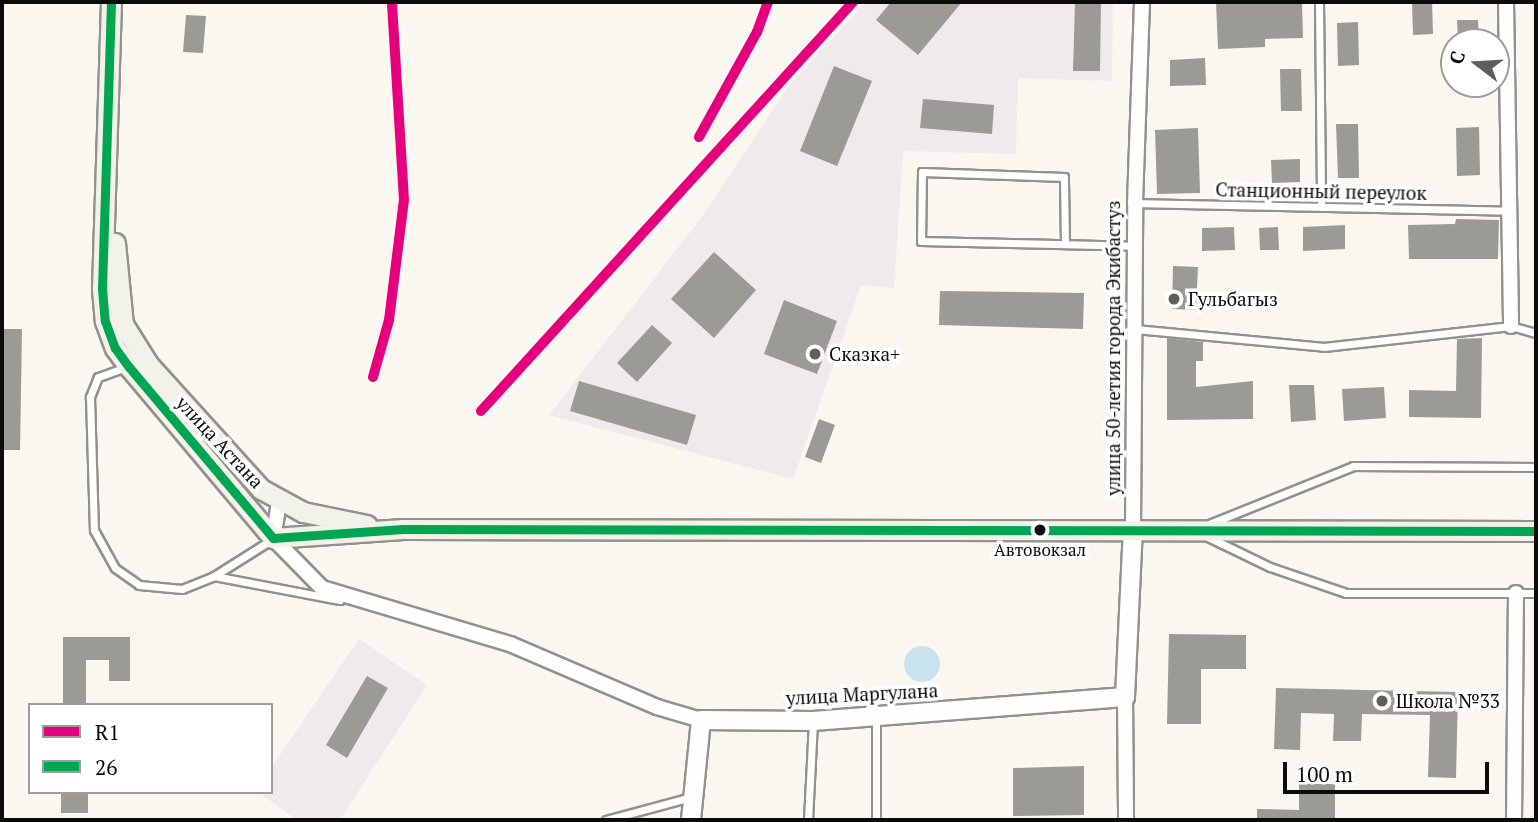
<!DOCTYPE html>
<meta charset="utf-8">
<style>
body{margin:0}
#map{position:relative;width:1538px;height:822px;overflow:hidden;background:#f9f7ef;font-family:"PT Serif",serif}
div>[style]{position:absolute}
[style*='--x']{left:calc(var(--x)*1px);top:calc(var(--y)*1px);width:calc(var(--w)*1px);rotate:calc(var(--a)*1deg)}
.industrial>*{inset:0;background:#f0eaec}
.water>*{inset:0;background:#c9e2f0}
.round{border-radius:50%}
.building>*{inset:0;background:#9c9a95}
.roads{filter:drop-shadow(2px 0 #92918e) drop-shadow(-2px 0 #92918e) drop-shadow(0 2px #92918e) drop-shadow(0 -2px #92918e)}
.service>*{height:7px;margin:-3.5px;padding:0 3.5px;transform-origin:3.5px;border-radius:3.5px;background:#fefefd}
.minor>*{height:14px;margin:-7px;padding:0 7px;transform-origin:7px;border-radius:7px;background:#fefefd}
.tertiary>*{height:18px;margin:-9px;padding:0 9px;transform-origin:9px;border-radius:9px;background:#fefefd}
.secondary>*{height:19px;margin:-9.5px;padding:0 9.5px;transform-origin:9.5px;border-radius:9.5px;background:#f3f2e8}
.bus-1>*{height:9px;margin:-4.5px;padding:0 4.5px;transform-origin:4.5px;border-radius:4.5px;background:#00a651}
.rail-1>*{height:10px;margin:-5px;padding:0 5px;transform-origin:5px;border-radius:5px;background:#e5007d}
.dots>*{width:19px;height:19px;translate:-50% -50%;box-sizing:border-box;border:4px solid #fff;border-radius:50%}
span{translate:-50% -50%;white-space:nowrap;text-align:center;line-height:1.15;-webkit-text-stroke:7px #fff;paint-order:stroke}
.bus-label{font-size:17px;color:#0b0b0b}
.street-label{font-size:19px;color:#0b0b0b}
.poi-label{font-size:19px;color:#0b0b0b}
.left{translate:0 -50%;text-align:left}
.frame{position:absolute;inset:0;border:4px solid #0b0b0b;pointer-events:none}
.legend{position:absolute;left:28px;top:703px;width:245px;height:91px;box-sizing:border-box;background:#fff;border:2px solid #9d9d9d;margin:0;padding:9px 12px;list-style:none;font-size:21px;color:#0b0b0b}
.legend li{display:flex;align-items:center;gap:14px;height:35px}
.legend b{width:35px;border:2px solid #9d9d9d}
.north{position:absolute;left:1440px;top:28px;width:70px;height:70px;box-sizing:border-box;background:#fff;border:2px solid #9d9d9d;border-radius:50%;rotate:287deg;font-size:19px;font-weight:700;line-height:28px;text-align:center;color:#0b0b0b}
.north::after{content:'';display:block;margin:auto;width:24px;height:32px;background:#5e5e5b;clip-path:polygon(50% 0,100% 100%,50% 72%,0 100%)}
.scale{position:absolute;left:1283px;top:762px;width:206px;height:32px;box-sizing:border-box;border:4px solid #0b0b0b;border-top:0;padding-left:9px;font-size:21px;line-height:24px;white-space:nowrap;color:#0b0b0b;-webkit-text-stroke:5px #fff;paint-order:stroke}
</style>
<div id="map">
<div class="industrial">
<i style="clip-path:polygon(866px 2px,1113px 2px,1112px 81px,1018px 78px,1016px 154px,903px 151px,894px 288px,861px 285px,793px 479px,549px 415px,704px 214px,791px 83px)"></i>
<i style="clip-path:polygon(359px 639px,427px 685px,340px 820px,297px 820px,258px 792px,271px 792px,271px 768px)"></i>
</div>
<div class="water">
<i class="round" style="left:904px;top:646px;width:36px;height:36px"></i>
</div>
<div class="building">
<i style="clip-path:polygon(891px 2px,962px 2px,918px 55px,876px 20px)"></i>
<i style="clip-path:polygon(1075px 2px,1101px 2px,1100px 71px,1073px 71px)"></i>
<i style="clip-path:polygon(1216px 2px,1302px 2px,1303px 38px,1265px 39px,1265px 47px,1218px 49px)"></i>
<i style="clip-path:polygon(1412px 2px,1432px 2px,1433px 34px,1413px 35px)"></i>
<i style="clip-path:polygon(186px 15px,206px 16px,203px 53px,183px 52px)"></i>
<i style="clip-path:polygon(1457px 20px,1478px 20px,1479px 42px,1458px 42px)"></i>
<i style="clip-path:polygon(1358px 22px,1359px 65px,1338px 66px,1337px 23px)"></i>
<i style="clip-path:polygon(1205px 58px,1206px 85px,1170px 86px,1170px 60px)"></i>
<i style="clip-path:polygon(834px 66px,872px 81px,837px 166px,800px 151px)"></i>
<i style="clip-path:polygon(1280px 69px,1301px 69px,1302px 111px,1281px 111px)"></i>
<i style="clip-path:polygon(923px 99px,994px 105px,992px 134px,920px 128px)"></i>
<i style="clip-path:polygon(1336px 124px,1358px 124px,1359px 178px,1338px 178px)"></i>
<i style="clip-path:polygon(1479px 127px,1480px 175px,1457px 176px,1456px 128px)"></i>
<i style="clip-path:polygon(1198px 128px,1200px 193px,1157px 194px,1155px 130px)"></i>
<i style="clip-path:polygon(1300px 159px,1300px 182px,1272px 183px,1271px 160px)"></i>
<i style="clip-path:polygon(1456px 219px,1499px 220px,1498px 259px,1409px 259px,1408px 225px,1455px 224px)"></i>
<i style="clip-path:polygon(1345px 225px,1345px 249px,1303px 251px,1303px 227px)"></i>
<i style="clip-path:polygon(1234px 227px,1235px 250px,1202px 251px,1202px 228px)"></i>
<i style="clip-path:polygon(1278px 227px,1279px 250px,1260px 250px,1259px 228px)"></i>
<i style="clip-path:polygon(714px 252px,756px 290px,714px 338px,671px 299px)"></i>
<i style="clip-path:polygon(1173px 266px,1198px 267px,1196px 310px,1172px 309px)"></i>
<i style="clip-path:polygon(940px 291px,1084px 293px,1083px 329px,939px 325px)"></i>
<i style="clip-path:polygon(784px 300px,837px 321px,817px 374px,764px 354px)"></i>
<i style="clip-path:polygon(652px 325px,672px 343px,637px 382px,617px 363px)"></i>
<i style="clip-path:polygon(2px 329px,22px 329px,20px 450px,2px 450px)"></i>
<i style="clip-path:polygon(1167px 338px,1203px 342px,1203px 361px,1196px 361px,1196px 387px,1253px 381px,1253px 419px,1167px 420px)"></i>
<i style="clip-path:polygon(1482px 338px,1481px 418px,1409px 417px,1409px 390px,1456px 391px,1457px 339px)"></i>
<i style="clip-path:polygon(579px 381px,696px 415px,687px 445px,570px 411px)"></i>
<i style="clip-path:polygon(1289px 385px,1314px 385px,1316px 420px,1291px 422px)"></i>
<i style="clip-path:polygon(1384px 387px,1386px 418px,1344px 421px,1342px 389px)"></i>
<i style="clip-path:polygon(819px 419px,835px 425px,821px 463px,805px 457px)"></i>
<i style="clip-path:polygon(1169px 634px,1246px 635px,1246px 669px,1201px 669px,1201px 724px,1167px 724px)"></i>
<i style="clip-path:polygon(63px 637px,130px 637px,130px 681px,109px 681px,109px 660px,86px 660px,86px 703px,63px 703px)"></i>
<i style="clip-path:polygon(367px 676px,388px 688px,347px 758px,326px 745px)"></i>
<i style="clip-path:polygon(1276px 688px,1458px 692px,1456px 778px,1428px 777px,1430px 715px,1362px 714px,1361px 741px,1333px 741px,1334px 714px,1301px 713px,1300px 750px,1274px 749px)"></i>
<i style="clip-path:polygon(1084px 766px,1084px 815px,1013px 816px,1013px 768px)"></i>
<i style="clip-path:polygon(1299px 784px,1335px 784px,1335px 820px,1257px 820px,1257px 809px,1299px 810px)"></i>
<i style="clip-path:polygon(61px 792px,88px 792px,88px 813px,61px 813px)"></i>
</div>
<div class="roads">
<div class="service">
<i style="--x:1319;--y:2;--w:205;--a:89.4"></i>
<i style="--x:1135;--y:203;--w:372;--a:1.2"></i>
<i style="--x:1065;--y:244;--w:67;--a:-90.9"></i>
<i style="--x:1064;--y:177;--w:142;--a:-178"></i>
<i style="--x:922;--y:172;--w:69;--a:90.8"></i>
<i style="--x:921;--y:241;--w:213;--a:1.3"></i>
<i style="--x:1135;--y:329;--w:190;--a:5.4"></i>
<i style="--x:1324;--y:347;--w:188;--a:-6.4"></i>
<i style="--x:1511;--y:326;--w:26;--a:16"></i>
<i style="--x:126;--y:367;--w:30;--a:160"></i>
<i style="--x:98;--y:377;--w:22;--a:112"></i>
<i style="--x:90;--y:397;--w:133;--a:88.3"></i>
<i style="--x:94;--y:530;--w:43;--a:61.1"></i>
<i style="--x:115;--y:568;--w:29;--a:35"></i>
<i style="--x:139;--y:585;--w:43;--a:5.3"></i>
<i style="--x:182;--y:589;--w:35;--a:-22"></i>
<i style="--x:214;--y:576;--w:67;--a:-32.3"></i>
<i style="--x:1209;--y:524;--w:155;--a:-21.9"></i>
<i style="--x:1353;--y:466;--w:183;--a:0.3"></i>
<i style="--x:1208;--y:537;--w:69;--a:25.8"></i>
<i style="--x:1270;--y:567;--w:80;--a:18.9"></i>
<i style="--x:1346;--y:593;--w:190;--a:0"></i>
<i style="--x:214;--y:576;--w:128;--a:10.8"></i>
<i style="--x:876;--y:716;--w:104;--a:90"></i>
<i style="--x:606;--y:820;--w:88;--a:-15.1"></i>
<i style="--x:808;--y:820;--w:99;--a:-87.1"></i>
</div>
<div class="minor">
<i style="--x:1506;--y:2;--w:324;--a:89.1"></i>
<i style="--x:279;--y:502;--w:36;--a:99"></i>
<i style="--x:273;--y:538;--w:70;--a:45.6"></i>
<i style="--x:322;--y:588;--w:196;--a:16.6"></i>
<i style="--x:510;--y:644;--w:160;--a:23.2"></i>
<i style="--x:657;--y:707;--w:46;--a:16.5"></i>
<i style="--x:1133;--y:530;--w:327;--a:-89.6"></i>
<i style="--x:1135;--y:203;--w:201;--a:-88"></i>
<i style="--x:1125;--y:697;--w:123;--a:89.5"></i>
<i style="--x:1514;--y:820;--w:227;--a:-89.5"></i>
</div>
<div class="tertiary">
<i style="--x:691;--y:820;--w:100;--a:-84.3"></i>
<i style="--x:701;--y:720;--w:112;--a:0.5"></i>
<i style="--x:813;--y:721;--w:313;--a:-4.4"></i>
<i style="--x:1125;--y:697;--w:167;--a:-87.3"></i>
</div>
<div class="secondary">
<i style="--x:111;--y:2;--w:287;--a:91.8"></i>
<i style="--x:102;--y:289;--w:32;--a:85"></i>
<i style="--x:105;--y:321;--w:29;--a:70"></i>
<i style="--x:115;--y:348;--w:24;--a:54"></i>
<i style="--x:129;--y:367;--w:224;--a:49.9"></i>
<i style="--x:273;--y:538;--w:130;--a:-4"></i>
<i style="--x:403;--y:529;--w:1133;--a:0.1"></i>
<i style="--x:115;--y:243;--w:81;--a:84.4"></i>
<i style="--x:123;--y:324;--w:47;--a:58"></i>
<i style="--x:148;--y:364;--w:169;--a:47.9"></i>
<i style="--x:261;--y:489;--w:48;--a:28.7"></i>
<i style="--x:303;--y:512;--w:65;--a:11.5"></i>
</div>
</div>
<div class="bus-1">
<i style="--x:111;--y:2;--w:287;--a:91.8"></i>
<i style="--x:102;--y:289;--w:32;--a:85"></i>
<i style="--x:105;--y:321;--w:29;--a:70"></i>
<i style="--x:115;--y:348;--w:24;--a:54"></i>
<i style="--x:129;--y:367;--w:224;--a:49.9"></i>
<i style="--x:273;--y:538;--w:130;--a:-4"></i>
<i style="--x:403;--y:529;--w:1133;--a:0.1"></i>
</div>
<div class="rail-1">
<i style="--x:699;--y:137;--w:120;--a:-61.1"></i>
<i style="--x:757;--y:32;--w:32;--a:-70"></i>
<i style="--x:373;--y:377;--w:59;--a:-74.3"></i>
<i style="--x:389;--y:320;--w:121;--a:-82.9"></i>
<i style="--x:404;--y:200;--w:198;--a:-93.5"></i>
<i style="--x:481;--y:411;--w:553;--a:-47.71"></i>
</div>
<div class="dots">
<i style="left:1174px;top:299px;background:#5e5e5b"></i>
<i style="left:815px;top:354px;background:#5e5e5b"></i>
<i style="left:1040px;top:530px;background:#0b0b0b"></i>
<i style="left:1382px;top:701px;background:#5e5e5b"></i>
</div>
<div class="bus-label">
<span style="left:1040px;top:550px">Автовокзал</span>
</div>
<div class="street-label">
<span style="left:1321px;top:191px;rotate:1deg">Станционный переулок</span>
<span style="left:1113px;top:348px;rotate:-90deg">улица 50-летия города Экибастуз</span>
<span style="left:220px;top:442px;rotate:47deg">улица Астана</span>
<span style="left:862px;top:694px;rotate:-3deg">улица Маргулана</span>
</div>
<div class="poi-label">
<span class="left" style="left:1188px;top:299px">Гульбагыз</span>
<span class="left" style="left:829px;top:354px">Сказка+</span>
<span class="left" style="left:1396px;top:701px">Школа №33</span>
</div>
<div class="frame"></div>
<ul class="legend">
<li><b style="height:9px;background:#e5007d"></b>R1</li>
<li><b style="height:9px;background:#00a651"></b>26</li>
</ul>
<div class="north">С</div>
<div class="scale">100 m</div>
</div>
